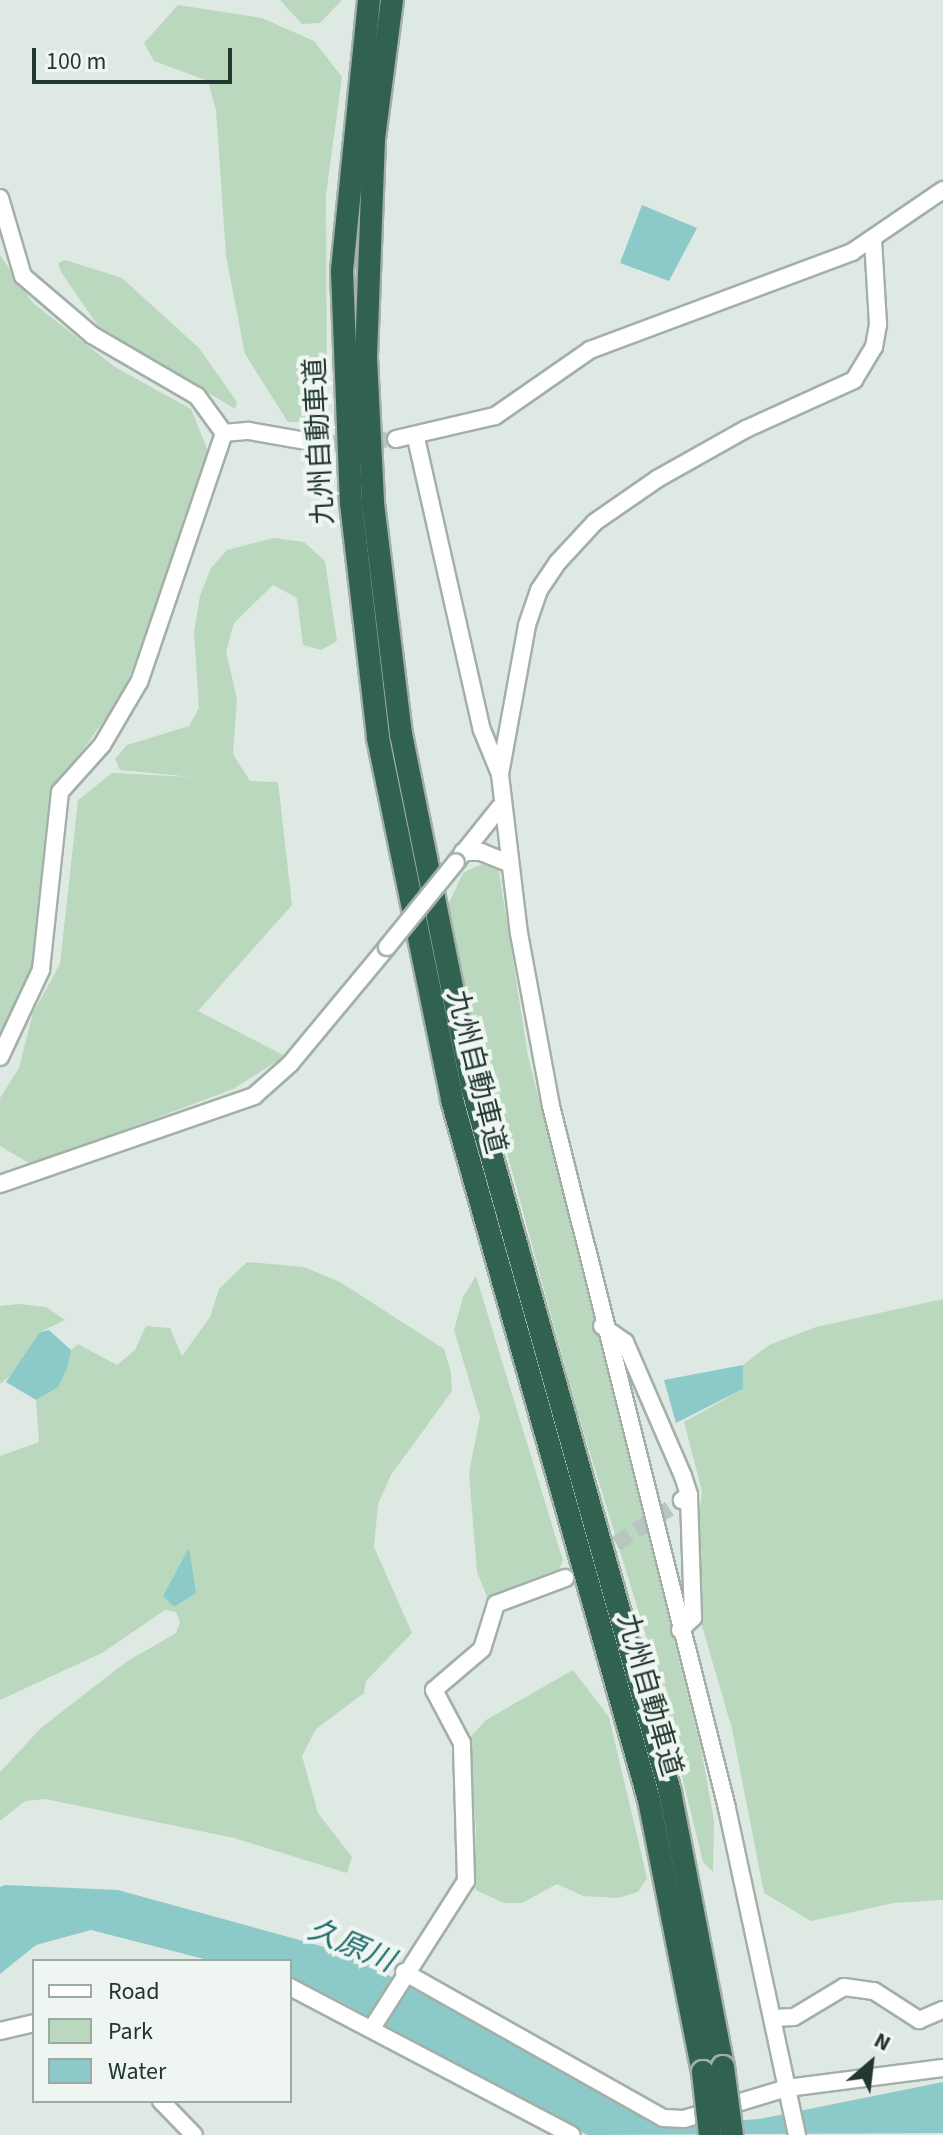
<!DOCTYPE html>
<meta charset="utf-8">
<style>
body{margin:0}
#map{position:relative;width:943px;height:2135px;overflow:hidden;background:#dfe9e3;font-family:"Source Sans 3","Noto Sans JP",sans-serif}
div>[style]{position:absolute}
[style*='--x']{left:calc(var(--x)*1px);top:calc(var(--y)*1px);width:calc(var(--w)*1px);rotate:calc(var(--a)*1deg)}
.green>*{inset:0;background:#bad8bd}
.water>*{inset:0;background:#8ccac9}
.minor-tunnel>*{height:16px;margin-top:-8px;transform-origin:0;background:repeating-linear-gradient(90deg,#b9c5bf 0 16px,transparent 0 24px)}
.roads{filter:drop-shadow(2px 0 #a3b0a9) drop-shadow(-2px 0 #a3b0a9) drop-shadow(0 2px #a3b0a9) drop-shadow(0 -2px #a3b0a9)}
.minor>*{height:16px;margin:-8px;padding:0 8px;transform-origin:8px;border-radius:8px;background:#fff}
.highway>*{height:22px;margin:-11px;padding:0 11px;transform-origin:11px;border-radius:11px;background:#31614f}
.bridges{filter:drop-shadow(2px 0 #a3b0a9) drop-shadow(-2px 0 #a3b0a9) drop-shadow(0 2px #a3b0a9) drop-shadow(0 -2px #a3b0a9)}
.minor-bridge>*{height:16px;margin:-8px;padding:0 8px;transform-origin:8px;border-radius:8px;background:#fff}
.highway-bridge>*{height:22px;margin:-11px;padding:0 11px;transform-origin:11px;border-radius:11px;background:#31614f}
span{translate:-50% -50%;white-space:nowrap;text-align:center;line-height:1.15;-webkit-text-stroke:8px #eff6f2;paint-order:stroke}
.street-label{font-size:28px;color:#22372e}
.water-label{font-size:30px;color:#226d6d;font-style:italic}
.legend{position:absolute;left:32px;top:1959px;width:260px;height:144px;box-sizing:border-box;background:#eff6f2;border:2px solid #9daaa4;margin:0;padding:10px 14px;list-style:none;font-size:24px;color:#22372e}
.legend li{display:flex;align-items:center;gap:16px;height:40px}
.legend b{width:40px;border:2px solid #9daaa4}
.north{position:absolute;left:831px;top:2023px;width:80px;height:80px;-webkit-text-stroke:6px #eff6f2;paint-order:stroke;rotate:28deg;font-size:22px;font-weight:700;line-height:32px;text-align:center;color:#22372e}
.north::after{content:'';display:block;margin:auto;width:28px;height:36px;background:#22372e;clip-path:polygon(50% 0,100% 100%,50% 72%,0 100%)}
.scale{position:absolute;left:32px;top:48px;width:200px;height:36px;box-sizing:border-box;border:4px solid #22372e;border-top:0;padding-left:10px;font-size:24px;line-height:28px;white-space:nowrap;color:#22372e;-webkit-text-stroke:6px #eff6f2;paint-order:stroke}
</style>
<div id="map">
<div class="green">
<i style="clip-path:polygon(280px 0,342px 0,320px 23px,302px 24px)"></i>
<i style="clip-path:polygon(178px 5px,262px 18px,314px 41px,342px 77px,326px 195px,327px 418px,316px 422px,288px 422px,245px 354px,226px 256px,216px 110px,208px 81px,154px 61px,144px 43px)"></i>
<i style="clip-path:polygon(0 255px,33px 303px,115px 367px,191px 409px,210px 456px,123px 694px,66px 773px,43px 950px,0 1044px)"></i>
<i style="clip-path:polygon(65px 260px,122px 278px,199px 348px,237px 402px,235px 409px,98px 326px,61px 272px,58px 263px)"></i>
<i style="clip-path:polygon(274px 538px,304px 542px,325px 561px,337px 641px,321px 650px,303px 645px,297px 598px,273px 585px,234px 623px,226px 652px,237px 699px,233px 754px,250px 781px,278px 782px,292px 905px,198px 1011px,285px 1056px,233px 1089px,32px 1165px,0 1146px,0 1098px,19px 1068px,33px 1013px,60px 964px,78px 800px,112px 773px,192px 777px,120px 770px,115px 759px,127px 745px,189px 726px,199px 708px,194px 632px,200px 596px,211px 568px,227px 550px)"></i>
<i style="clip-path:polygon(482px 864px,499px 871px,528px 1056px,701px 1748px,714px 1821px,713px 1872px,703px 1862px,654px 1662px,575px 1404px,473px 1027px,448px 905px,463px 873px)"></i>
<i style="clip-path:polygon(247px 1262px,304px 1267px,340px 1282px,444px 1349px,451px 1372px,452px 1391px,391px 1475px,378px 1504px,374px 1547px,412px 1633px,366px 1681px,364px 1693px,316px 1729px,302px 1756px,318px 1813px,352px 1857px,347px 1873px,234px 1838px,45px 1799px,25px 1801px,0 1821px,0 1772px,41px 1728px,126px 1662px,176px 1633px,180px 1622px,176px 1612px,165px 1610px,102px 1653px,0 1700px,0 1456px,39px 1442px,36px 1400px,58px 1386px,71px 1350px,78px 1344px,117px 1365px,135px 1350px,146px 1326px,170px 1328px,182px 1356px,210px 1317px,219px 1289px)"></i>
<i style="clip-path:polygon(476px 1276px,563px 1561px,559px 1569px,487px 1597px,477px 1572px,469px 1473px,480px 1417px,454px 1330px,463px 1297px)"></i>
<i style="clip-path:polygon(943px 1299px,943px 1900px,894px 1903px,811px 1921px,764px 1893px,732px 1729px,691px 1588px,702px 1491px,684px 1422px,743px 1389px,743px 1365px,769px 1345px,816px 1327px)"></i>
<i style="clip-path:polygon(19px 1304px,46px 1307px,65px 1320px,40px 1332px,24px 1364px,0 1384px,0 1306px)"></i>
<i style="clip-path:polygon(573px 1670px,609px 1717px,647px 1878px,638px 1892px,618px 1898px,583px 1896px,557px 1884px,522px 1903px,504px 1903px,476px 1890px,473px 1880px,476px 1828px,466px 1742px,486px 1720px)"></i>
</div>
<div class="water">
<i style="clip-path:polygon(642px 205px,697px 228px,669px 281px,620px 263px)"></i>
<i style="clip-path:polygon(49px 1330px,71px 1350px,67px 1369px,58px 1387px,36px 1400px,6px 1382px,40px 1332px)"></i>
<i style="clip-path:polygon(743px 1365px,743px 1389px,676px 1423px,664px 1380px)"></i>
<i style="clip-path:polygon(189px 1548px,196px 1593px,174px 1607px,163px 1596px)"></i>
<i style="clip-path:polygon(5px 1885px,118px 1890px,350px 1954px,661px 2126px,759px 2119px,943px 2082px,943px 2133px,587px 2135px,338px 2000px,290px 1983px,290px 1961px,212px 1961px,91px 1930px,36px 1945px,0 1974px,0 1887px)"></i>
</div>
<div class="minor-tunnel">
<i style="--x:323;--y:444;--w:73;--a:-3.9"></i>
<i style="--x:596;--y:1557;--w:103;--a:-33.5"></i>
</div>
<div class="roads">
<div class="minor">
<i style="--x:0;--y:198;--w:81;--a:73.6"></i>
<i style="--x:23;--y:276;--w:91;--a:40.5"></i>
<i style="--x:92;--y:335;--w:121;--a:30.2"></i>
<i style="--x:197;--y:396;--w:46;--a:53.9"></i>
<i style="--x:224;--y:433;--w:263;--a:108.8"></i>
<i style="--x:139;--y:682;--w:73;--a:120.4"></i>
<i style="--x:102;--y:745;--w:63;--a:131.8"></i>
<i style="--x:60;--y:792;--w:179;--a:96.1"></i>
<i style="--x:41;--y:970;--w:96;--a:115.2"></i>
<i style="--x:224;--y:433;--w:25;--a:-5"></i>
<i style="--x:249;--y:431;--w:75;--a:10"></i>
<i style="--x:416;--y:438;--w:299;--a:77.3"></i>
<i style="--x:482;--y:730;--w:48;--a:67.8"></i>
<i style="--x:396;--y:439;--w:102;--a:-13.1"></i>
<i style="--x:495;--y:416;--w:116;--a:-34.8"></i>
<i style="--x:590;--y:350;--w:280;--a:-20.5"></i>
<i style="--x:852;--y:252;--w:110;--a:-34.3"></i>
<i style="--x:463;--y:852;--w:18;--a:0"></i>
<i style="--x:481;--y:852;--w:31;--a:22"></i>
<i style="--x:456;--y:862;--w:70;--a:-51.3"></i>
<i style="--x:0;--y:1184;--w:269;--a:-19.1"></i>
<i style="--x:254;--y:1096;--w:48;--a:-41.6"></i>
<i style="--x:290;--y:1064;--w:152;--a:-50.3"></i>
<i style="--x:602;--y:1326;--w:28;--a:35"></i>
<i style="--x:625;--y:1342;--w:146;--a:66.6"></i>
<i style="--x:683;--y:1476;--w:20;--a:72"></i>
<i style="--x:689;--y:1495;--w:9;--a:144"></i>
<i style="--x:680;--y:1630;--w:18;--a:-43"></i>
<i style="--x:693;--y:1618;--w:123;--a:-91.9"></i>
<i style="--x:404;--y:1972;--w:297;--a:29.4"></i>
<i style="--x:663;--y:2118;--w:21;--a:3"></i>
<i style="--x:684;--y:2119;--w:108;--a:-16.8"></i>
<i style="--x:787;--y:2088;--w:157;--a:-7.3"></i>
<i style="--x:290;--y:1987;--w:318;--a:27.7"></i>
<i style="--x:773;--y:2018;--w:21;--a:-3"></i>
<i style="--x:794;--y:2017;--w:58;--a:-31"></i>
<i style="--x:844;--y:1987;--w:30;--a:8"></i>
<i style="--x:874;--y:1991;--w:54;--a:32.8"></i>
<i style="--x:919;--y:2020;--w:26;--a:-23"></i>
<i style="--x:372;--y:2028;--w:174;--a:-57.4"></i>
<i style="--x:466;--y:1881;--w:138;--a:-91.7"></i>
<i style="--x:462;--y:1743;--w:60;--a:-117.8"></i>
<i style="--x:434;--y:1690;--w:63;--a:-40.5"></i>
<i style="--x:482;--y:1649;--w:47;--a:-72.7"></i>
<i style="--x:496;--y:1604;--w:74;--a:-20.6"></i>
<i style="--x:0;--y:2031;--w:35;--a:-13"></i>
<i style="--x:161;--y:2101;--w:47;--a:45.9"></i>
<i style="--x:797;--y:2135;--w:334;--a:-102.1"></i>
<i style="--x:727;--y:1808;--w:724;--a:-104.07"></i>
<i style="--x:551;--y:1106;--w:175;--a:-100.5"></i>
<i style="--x:519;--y:934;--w:161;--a:-96.8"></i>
<i style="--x:500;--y:774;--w:151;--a:-79.7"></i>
<i style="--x:527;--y:625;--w:37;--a:-71"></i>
<i style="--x:539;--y:590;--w:34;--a:-56"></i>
<i style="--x:558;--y:562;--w:54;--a:-47.2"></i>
<i style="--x:595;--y:522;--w:75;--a:-34.7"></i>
<i style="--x:657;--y:479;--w:102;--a:-29.3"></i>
<i style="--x:746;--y:429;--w:119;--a:-24.4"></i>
<i style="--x:854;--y:380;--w:39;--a:-59"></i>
<i style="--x:874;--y:347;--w:23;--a:-80"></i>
<i style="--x:878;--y:324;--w:83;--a:-93.4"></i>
</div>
<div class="highway">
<i style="--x:369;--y:0;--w:272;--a:95.7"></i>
<i style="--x:342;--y:271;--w:232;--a:87.8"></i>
<i style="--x:351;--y:503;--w:237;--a:83.4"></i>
<i style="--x:378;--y:738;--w:369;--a:78.4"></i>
<i style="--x:452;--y:1100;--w:727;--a:74.28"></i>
<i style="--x:649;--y:1800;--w:277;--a:78.8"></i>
<i style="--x:392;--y:0;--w:139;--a:97.4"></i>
<i style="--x:374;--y:138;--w:220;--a:92.1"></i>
<i style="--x:366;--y:358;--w:145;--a:87.2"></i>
<i style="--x:373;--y:503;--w:233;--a:83.1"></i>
<i style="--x:401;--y:734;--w:363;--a:78.6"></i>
<i style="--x:473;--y:1090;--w:729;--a:74.32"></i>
<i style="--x:670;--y:1792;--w:280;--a:79.1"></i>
</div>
</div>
<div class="bridges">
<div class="minor-bridge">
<i style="--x:387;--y:947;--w:109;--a:-50.9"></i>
</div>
<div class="highway-bridge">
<i style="--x:723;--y:2067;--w:69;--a:82.5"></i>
<i style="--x:703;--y:2072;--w:63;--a:83.7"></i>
</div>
</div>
<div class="street-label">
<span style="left:319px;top:441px;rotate:-93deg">九州自動車道</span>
<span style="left:477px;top:1072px;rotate:76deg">九州自動車道</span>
<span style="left:650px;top:1695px;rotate:74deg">九州自動車道</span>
</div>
<div class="water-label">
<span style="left:351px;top:1946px;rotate:23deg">久原川</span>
</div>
<ul class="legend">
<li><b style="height:10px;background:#fff"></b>Road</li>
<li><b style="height:22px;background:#bad8bd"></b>Park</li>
<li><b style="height:22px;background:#8ccac9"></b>Water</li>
</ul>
<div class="north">N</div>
<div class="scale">100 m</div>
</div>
